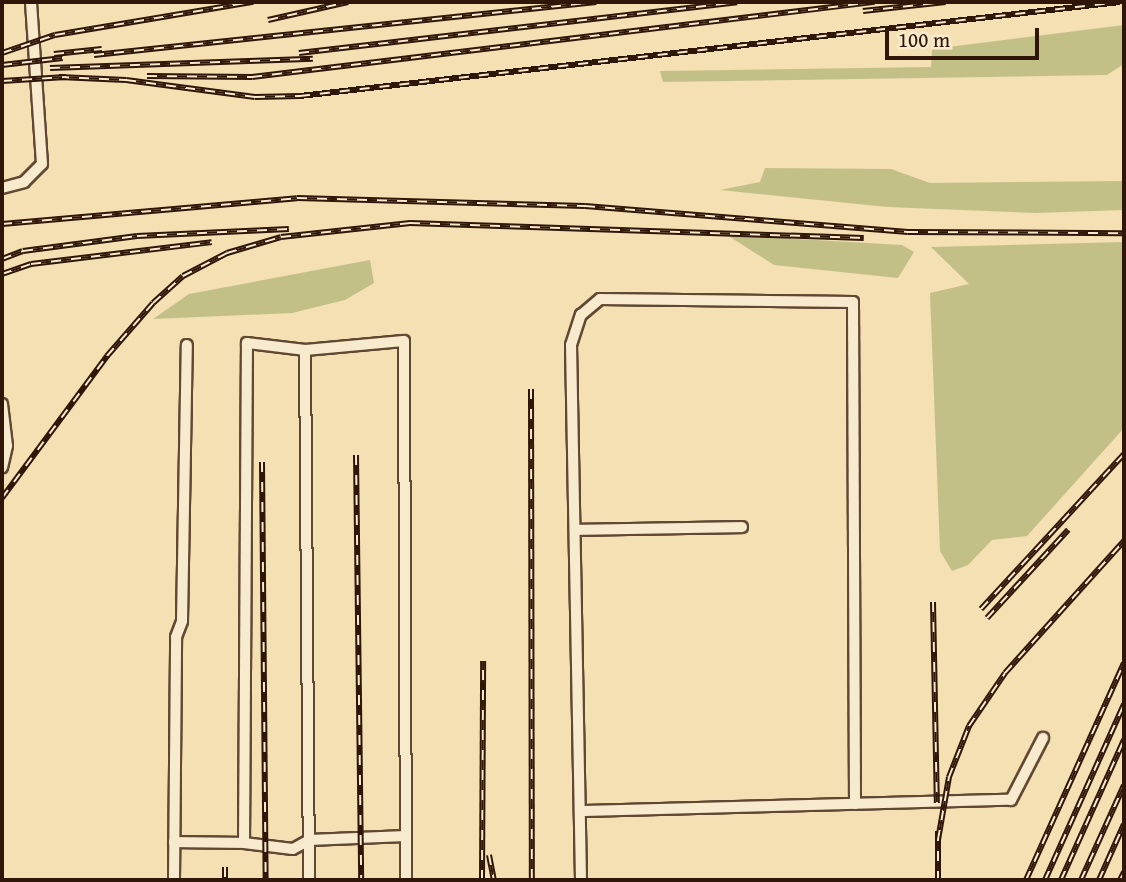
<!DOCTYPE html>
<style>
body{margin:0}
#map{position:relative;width:1126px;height:882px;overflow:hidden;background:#f4e0b2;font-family:"Gentium Book Plus",serif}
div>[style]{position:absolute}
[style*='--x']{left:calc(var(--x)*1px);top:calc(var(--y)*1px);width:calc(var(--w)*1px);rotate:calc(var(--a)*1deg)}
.green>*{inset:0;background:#c3c087}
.roads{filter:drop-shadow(2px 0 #614833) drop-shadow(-2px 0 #614833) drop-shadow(0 2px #614833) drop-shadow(0 -2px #614833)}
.minor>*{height:10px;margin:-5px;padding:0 5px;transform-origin:5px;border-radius:5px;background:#f8ebcd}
.rail>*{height:6px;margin-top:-3px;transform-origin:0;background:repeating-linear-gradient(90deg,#f8ebcd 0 10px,#301509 0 20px);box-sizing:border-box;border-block:2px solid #301509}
span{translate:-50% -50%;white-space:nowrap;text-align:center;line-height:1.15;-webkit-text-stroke:5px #f8ebcd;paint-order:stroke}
.frame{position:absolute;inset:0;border:4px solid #301509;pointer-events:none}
.scale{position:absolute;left:885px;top:28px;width:154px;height:32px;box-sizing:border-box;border:4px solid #301509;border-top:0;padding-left:9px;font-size:21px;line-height:24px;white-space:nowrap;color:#301509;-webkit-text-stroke:5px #f8ebcd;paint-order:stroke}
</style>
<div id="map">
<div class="green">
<i style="clip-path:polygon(1124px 25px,1124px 64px,1107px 75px,663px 82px,660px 71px,931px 67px,932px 49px)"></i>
<i style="clip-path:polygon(765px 168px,891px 169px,930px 183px,1124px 181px,1124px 210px,1035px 213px,887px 207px,720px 190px,760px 182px)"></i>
<i style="clip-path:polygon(727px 235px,902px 245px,914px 252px,898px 278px,774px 265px)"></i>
<i style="clip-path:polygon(1124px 242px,1124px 428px,1027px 536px,992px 540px,968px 565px,952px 571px,940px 551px,930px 293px,969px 284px,931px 247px)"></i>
<i style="clip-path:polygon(370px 260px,374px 283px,345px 300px,292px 313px,153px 319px,189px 294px)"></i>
</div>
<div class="roads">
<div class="minor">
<i style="--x:2;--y:188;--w:23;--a:-15"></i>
<i style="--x:24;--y:182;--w:25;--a:-45"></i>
<i style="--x:42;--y:164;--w:162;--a:-93.9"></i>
<i style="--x:2;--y:404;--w:42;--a:83.2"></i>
<i style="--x:7;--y:446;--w:22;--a:103"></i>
<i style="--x:575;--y:530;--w:167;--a:-1"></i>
<i style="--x:580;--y:811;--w:431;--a:-1.5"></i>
<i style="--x:1011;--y:800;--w:70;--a:-62.7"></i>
<i style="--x:174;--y:842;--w:70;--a:0.8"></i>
<i style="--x:244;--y:843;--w:500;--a:-89.66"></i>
<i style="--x:247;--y:343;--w:58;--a:6.9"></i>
<i style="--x:244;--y:843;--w:49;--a:7"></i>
<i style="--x:293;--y:849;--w:18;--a:-29"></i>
<i style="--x:309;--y:840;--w:97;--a:-2.4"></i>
<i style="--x:174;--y:880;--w:243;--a:-89.5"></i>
<i style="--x:176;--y:637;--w:17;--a:-69"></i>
<i style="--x:182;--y:621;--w:276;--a:-89"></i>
<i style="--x:309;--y:880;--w:530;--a:-90.43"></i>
<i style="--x:305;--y:350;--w:99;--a:-5.2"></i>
<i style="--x:404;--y:341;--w:539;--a:89.79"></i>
<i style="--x:581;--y:880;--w:535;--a:-91.07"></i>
<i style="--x:571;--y:345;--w:32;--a:-72"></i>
<i style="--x:581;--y:315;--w:25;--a:-40"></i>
<i style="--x:600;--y:299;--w:253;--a:0.7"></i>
<i style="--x:853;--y:302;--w:502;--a:89.77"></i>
</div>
</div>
<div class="rail">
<i style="--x:863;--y:11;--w:83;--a:-6.2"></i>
<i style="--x:268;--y:20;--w:82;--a:-12.7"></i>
<i style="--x:2;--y:53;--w:56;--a:-18.8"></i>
<i style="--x:55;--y:35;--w:201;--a:-9.5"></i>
<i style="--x:299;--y:53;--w:441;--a:-6.6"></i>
<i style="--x:54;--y:54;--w:48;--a:-5.9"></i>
<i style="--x:94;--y:55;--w:505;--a:-6.03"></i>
<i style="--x:2;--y:65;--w:61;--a:-6.5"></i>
<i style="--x:50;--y:68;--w:263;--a:-2"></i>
<i style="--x:147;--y:76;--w:105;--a:0.5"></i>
<i style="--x:252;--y:77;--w:627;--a:-6.88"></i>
<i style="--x:59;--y:77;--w:67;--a:2.6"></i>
<i style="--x:126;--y:80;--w:130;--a:7.5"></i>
<i style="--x:255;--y:97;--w:45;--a:-1.3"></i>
<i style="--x:300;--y:96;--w:825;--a:-6.54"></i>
<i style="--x:2;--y:81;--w:64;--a:-3.6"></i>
<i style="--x:2;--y:224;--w:296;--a:-5"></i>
<i style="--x:297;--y:198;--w:288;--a:1.6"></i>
<i style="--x:585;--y:206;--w:324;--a:4.6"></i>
<i style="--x:908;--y:232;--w:216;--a:0.3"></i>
<i style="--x:2;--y:259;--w:22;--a:-21"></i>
<i style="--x:23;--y:251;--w:115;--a:-7.5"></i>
<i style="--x:137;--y:236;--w:152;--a:-2.6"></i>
<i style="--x:2;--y:274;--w:31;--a:-19"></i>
<i style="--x:31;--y:264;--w:182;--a:-6.9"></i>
<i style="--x:531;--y:389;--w:491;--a:89.9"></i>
<i style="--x:356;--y:455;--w:425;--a:89.3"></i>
<i style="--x:262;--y:462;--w:418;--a:89.5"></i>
<i style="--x:2;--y:498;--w:177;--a:-53.5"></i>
<i style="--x:107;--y:356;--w:70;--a:-49"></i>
<i style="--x:153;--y:303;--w:40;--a:-42"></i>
<i style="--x:183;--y:276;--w:50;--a:-27.6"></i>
<i style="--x:227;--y:253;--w:56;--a:-16.5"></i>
<i style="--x:281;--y:237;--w:130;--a:-6.2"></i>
<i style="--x:410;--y:223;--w:454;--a:1.9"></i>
<i style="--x:933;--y:602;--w:201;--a:88.9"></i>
<i style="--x:981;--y:609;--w:211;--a:-47.3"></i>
<i style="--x:987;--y:618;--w:120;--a:-47.4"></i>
<i style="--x:938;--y:831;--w:49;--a:90"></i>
<i style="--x:938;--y:840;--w:64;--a:-80.1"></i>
<i style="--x:949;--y:777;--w:55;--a:-68.6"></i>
<i style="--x:969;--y:726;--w:64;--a:-55.8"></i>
<i style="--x:1005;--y:673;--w:178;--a:-48"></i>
<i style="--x:489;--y:855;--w:25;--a:79"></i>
<i style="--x:225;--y:867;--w:13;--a:90"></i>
<i style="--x:482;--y:880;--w:219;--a:-89.7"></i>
<i style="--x:1026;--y:880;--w:238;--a:-65.7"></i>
<i style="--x:1045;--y:880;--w:193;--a:-65.8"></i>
<i style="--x:1061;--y:880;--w:154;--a:-65.8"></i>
<i style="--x:1081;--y:880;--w:104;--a:-65.6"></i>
<i style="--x:1099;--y:880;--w:61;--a:-65.9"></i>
<i style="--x:1120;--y:880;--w:9;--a:-63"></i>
</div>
<div class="frame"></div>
<div class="scale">100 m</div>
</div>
